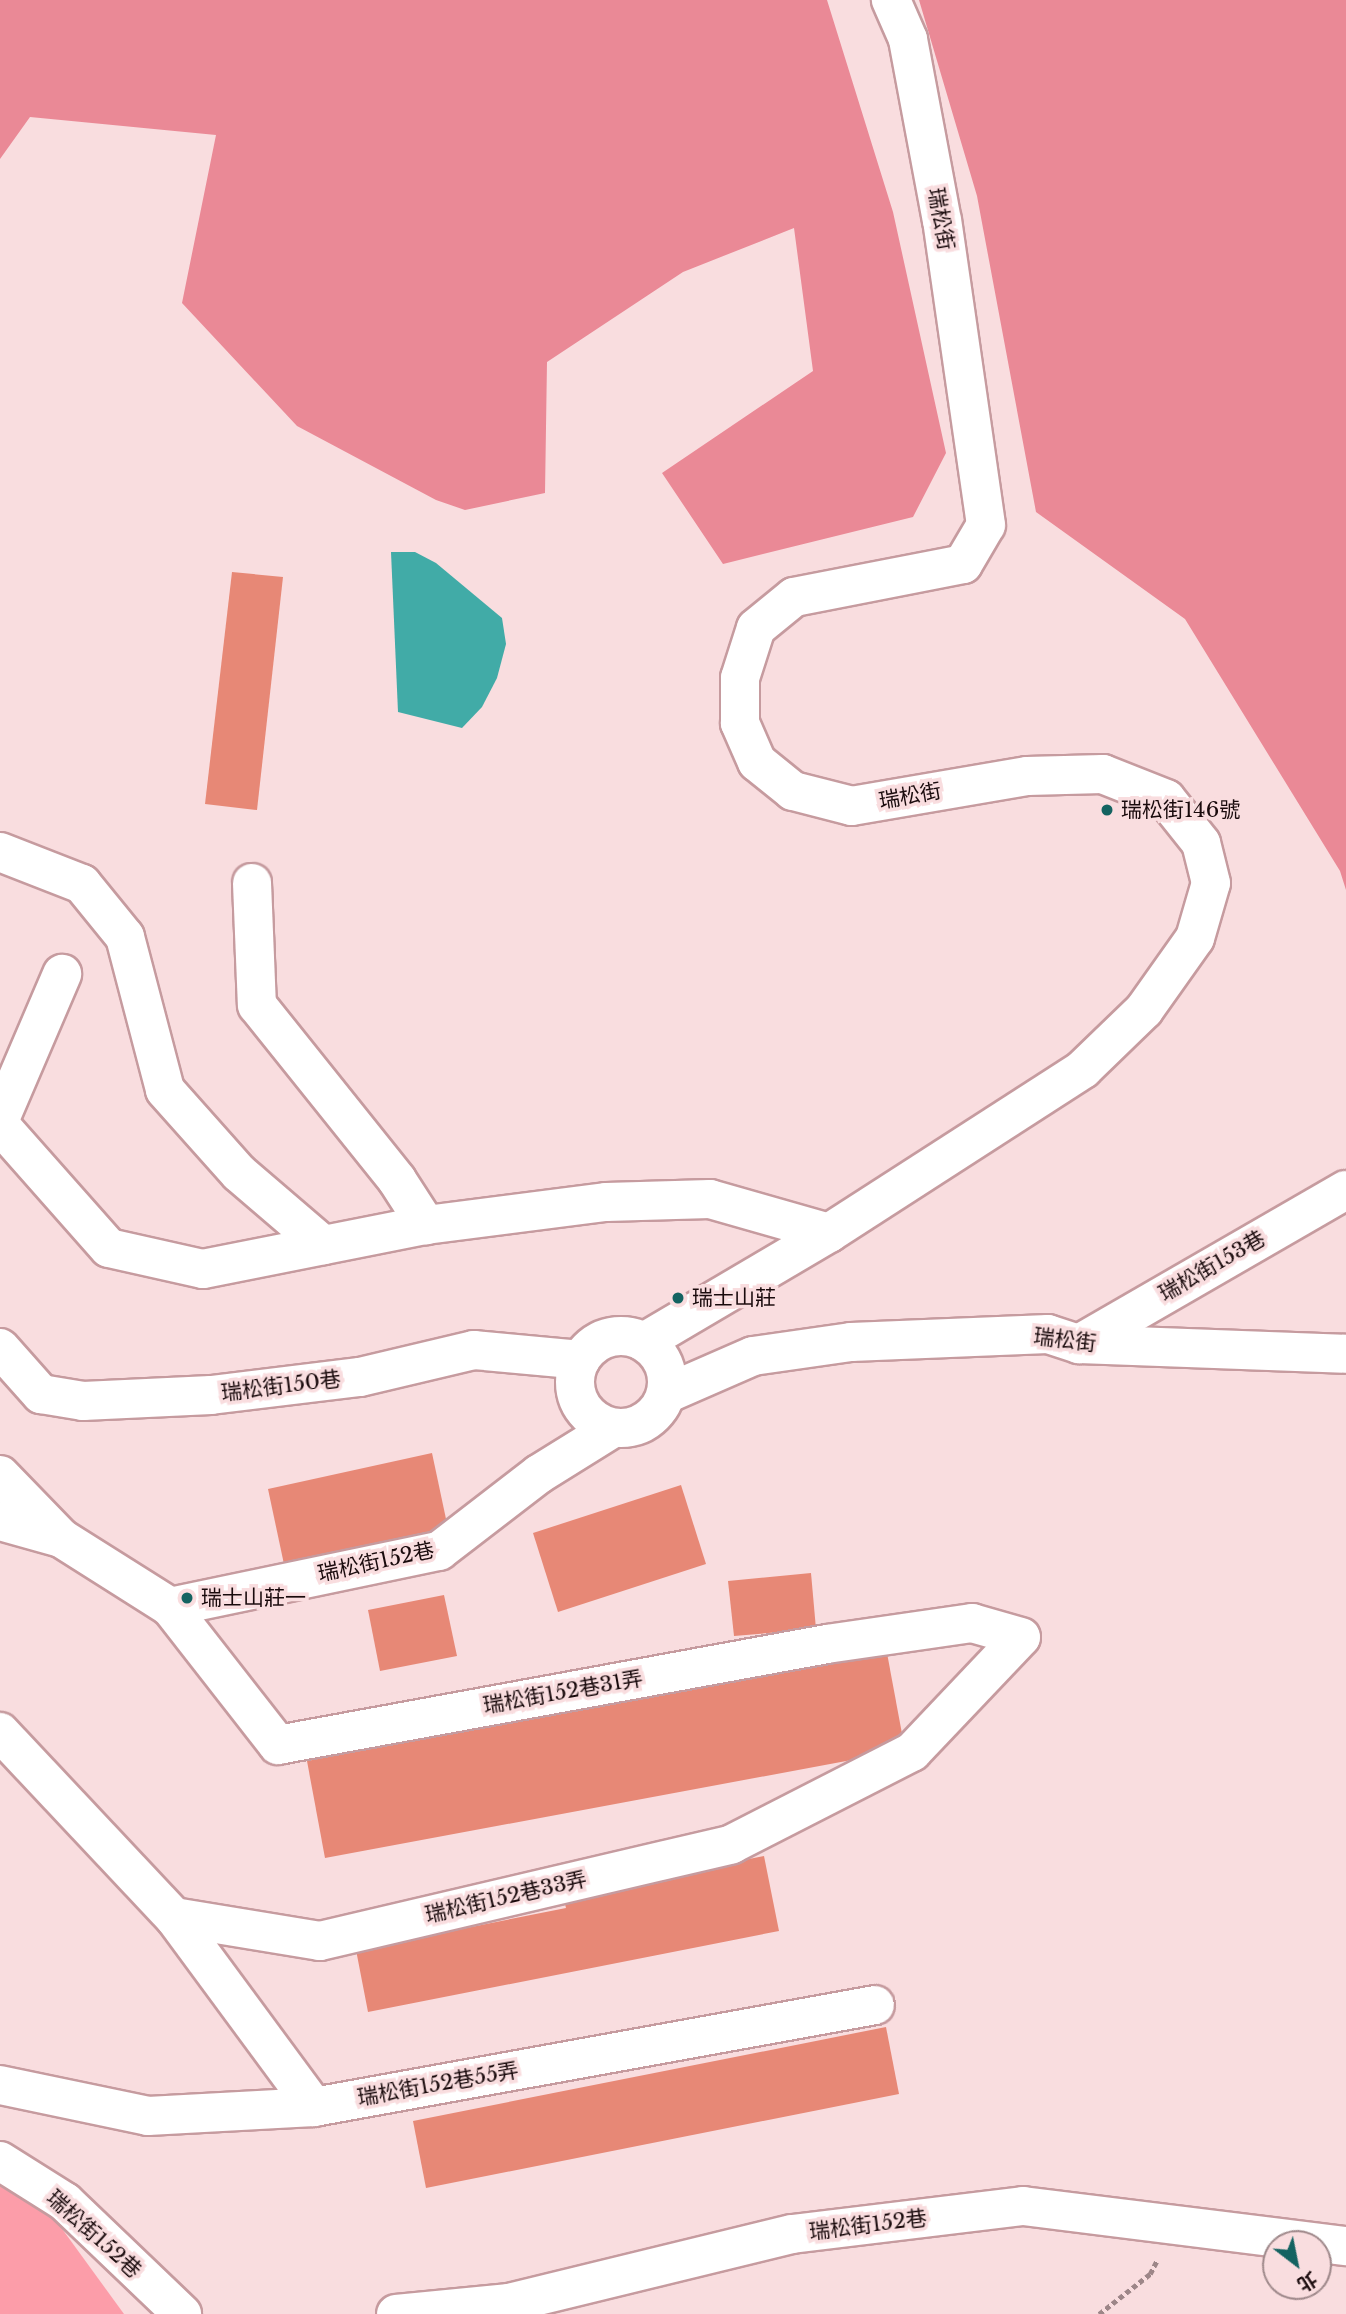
<!DOCTYPE html>
<meta charset="utf-8">
<style>
body{margin:0}
#map{position:relative;width:1346px;height:2314px;overflow:hidden;background:#f9dddf;font-family:"Libre Baskerville","Noto Sans TC",serif}
div>[style]{position:absolute}
[style*='--x']{left:calc(var(--x)*1px);top:calc(var(--y)*1px);width:calc(var(--w)*1px);rotate:calc(var(--a)*1deg)}
.green>*{inset:0;background:#fc9da9}
.forest>*{inset:0;background:#ea8996}
.water>*{inset:0;background:#41aba7}
.building>*{inset:0;background:#e78876}
.path>*{height:4.5px;margin-top:-2.25px;transform-origin:0;background:repeating-linear-gradient(90deg,#9d8688 0 5px,transparent 0 8.5px)}
.roads{filter:drop-shadow(2px 0 #c69b9f) drop-shadow(-2px 0 #c69b9f) drop-shadow(0 2px #c69b9f) drop-shadow(0 -2px #c69b9f)}
.minor>*{height:38px;margin:-19px;padding:0 19px;transform-origin:19px;border-radius:19px;background:#fff}
.minor>.ring{margin:-19px;padding:0;box-sizing:content-box;background:none;border:38px solid #fff;border-radius:50%}
.dots>*{width:19px;height:19px;translate:-50% -50%;box-sizing:border-box;border:4px solid #f9dddf;border-radius:50%}
span{translate:-50% -50%;white-space:nowrap;text-align:center;line-height:1.15;-webkit-text-stroke:7px #f9dddf;paint-order:stroke}
.street-label{font-size:21px;color:#190a0c}
.poi-label{font-size:21px;color:#190a0c}
.left{translate:0 -50%;text-align:left}
.north{position:absolute;left:1262px;top:2230px;width:70px;height:70px;box-sizing:border-box;background:#f9dddf;border:2px solid #9f898b;border-radius:50%;rotate:148deg;font-size:19px;font-weight:700;line-height:28px;text-align:center;color:#190a0c}
.north::after{content:'';display:block;margin:auto;width:24px;height:32px;background:#146361;clip-path:polygon(50% 0,100% 100%,50% 72%,0 100%)}
</style>
<div id="map">
<div class="green">
<i style="clip-path:polygon(0 2183px,52px 2215px,124px 2314px,0 2314px)"></i>
</div>
<div class="forest">
<i style="clip-path:polygon(0 0,827px 0,893px 212px,946px 453px,913px 517px,723px 564px,662px 473px,813px 371px,794px 228px,683px 272px,547px 362px,545px 493px,465px 510px,436px 500px,297px 426px,182px 303px,216px 135px,30px 117px,0 159px)"></i>
<i style="clip-path:polygon(919px 0,1346px 0,1346px 890px,1340px 871px,1185px 619px,1036px 512px,977px 196px)"></i>
</div>
<div class="water">
<i style="clip-path:polygon(391px 552px,415px 552px,436px 563px,502px 618px,506px 644px,497px 678px,482px 707px,462px 728px,398px 712px)"></i>
</div>
<div class="building">
<i style="clip-path:polygon(232px 572px,283px 577px,257px 810px,205px 804px)"></i>
<i style="clip-path:polygon(432px 1453px,449px 1533px,285px 1569px,268px 1489px)"></i>
<i style="clip-path:polygon(681px 1485px,706px 1564px,558px 1612px,533px 1533px)"></i>
<i style="clip-path:polygon(811px 1573px,816px 1629px,734px 1636px,728px 1581px)"></i>
<i style="clip-path:polygon(444px 1595px,457px 1656px,380px 1671px,368px 1610px)"></i>
<i style="clip-path:polygon(887px 1653px,905px 1750px,325px 1858px,307px 1761px)"></i>
<i style="clip-path:polygon(764px 1856px,779px 1931px,368px 2012px,356px 1950px,566px 1908px,563px 1896px)"></i>
<i style="clip-path:polygon(886px 2027px,899px 2094px,426px 2188px,413px 2121px)"></i>
</div>
<div class="path">
<i style="--x:1099;--y:2314;--w:65;--a:-38.1"></i>
<i style="--x:1150;--y:2274;--w:16;--a:-63"></i>
</div>
<div class="roads">
<div class="minor">
<i style="--x:0;--y:852;--w:88;--a:21.3"></i>
<i style="--x:82;--y:884;--w:68;--a:50.9"></i>
<i style="--x:125;--y:937;--w:158;--a:75.3"></i>
<i style="--x:165;--y:1090;--w:111;--a:48.3"></i>
<i style="--x:239;--y:1173;--w:111;--a:40.6"></i>
<i style="--x:252;--y:883;--w:122;--a:87.7"></i>
<i style="--x:257;--y:1005;--w:224;--a:51.3"></i>
<i style="--x:397;--y:1180;--w:54;--a:57.2"></i>
<i style="--x:0;--y:1119;--w:158;--a:-66.8"></i>
<i style="--x:0;--y:1125;--w:164;--a:48.5"></i>
<i style="--x:109;--y:1248;--w:96;--a:12.6"></i>
<i style="--x:203;--y:1269;--w:227;--a:-11.2"></i>
<i style="--x:426;--y:1225;--w:181;--a:-7.3"></i>
<i style="--x:606;--y:1202;--w:104;--a:-1.7"></i>
<i style="--x:710;--y:1199;--w:124;--a:15.9"></i>
<i class="ring" style="left:575px;top:1336px;width:54px;height:54px"></i>
<i style="--x:644;--y:1342;--w:215;--a:-30.5"></i>
<i style="--x:829;--y:1233;--w:302;--a:-32.8"></i>
<i style="--x:1083;--y:1069;--w:85;--a:-44"></i>
<i style="--x:1144;--y:1010;--w:88;--a:-54.7"></i>
<i style="--x:1195;--y:938;--w:57;--a:-73.8"></i>
<i style="--x:1211;--y:883;--w:41;--a:-104"></i>
<i style="--x:1201;--y:843;--w:56;--a:-128.5"></i>
<i style="--x:1166;--y:799;--w:68;--a:-158.4"></i>
<i style="--x:1103;--y:774;--w:76;--a:178.5"></i>
<i style="--x:1027;--y:776;--w:178;--a:170.3"></i>
<i style="--x:852;--y:806;--w:61;--a:-165.7"></i>
<i style="--x:793;--y:791;--w:46;--a:-141.1"></i>
<i style="--x:757;--y:762;--w:43;--a:-113.6"></i>
<i style="--x:740;--y:723;--w:45;--a:-90"></i>
<i style="--x:740;--y:678;--w:52;--a:-72.3"></i>
<i style="--x:756;--y:628;--w:49;--a:-39.2"></i>
<i style="--x:794;--y:597;--w:172;--a:-11"></i>
<i style="--x:963;--y:564;--w:45;--a:-59.5"></i>
<i style="--x:986;--y:525;--w:307;--a:-98.2"></i>
<i style="--x:942;--y:221;--w:185;--a:-100.6"></i>
<i style="--x:908;--y:39;--w:43;--a:-113.6"></i>
<i style="--x:1079;--y:1344;--w:308;--a:-30"></i>
<i style="--x:0;--y:1348;--w:62;--a:48.3"></i>
<i style="--x:41;--y:1394;--w:43;--a:9.5"></i>
<i style="--x:83;--y:1401;--w:128;--a:-2.7"></i>
<i style="--x:211;--y:1395;--w:150;--a:-6.9"></i>
<i style="--x:360;--y:1377;--w:117;--a:-13.3"></i>
<i style="--x:474;--y:1350;--w:107;--a:5.3"></i>
<i style="--x:666;--y:1394;--w:95;--a:-23.6"></i>
<i style="--x:753;--y:1356;--w:99;--a:-8.1"></i>
<i style="--x:851;--y:1342;--w:197;--a:-2.3"></i>
<i style="--x:1048;--y:1334;--w:33;--a:18"></i>
<i style="--x:1079;--y:1344;--w:267;--a:2.1"></i>
<i style="--x:0;--y:1475;--w:86;--a:45.9"></i>
<i style="--x:0;--y:1521;--w:63;--a:15.6"></i>
<i style="--x:61;--y:1538;--w:129;--a:32.3"></i>
<i style="--x:170;--y:1607;--w:275;--a:-11.8"></i>
<i style="--x:439;--y:1551;--w:126;--a:-37.6"></i>
<i style="--x:539;--y:1474;--w:87;--a:-31.9"></i>
<i style="--x:0;--y:1732;--w:254;--a:46.8"></i>
<i style="--x:174;--y:1917;--w:148;--a:9.3"></i>
<i style="--x:320;--y:1941;--w:423;--a:-13.2"></i>
<i style="--x:732;--y:1844;--w:202;--a:-27.1"></i>
<i style="--x:912;--y:1752;--w:158;--a:-46.5"></i>
<i style="--x:1021;--y:1637;--w:51;--a:-164.1"></i>
<i style="--x:972;--y:1623;--w:147;--a:171.8"></i>
<i style="--x:827;--y:1644;--w:558;--a:169.58"></i>
<i style="--x:278;--y:1745;--w:175;--a:-128"></i>
<i style="--x:174;--y:1917;--w:236;--a:53.6"></i>
<i style="--x:0;--y:2085;--w:151;--a:11.8"></i>
<i style="--x:148;--y:2116;--w:166;--a:-3.1"></i>
<i style="--x:314;--y:2107;--w:570;--a:-10.3"></i>
<i style="--x:0;--y:2161;--w:77;--a:32.2"></i>
<i style="--x:65;--y:2202;--w:162;--a:43.7"></i>
<i style="--x:396;--y:2314;--w:114;--a:-5.6"></i>
<i style="--x:509;--y:2303;--w:291;--a:-13.7"></i>
<i style="--x:792;--y:2234;--w:233;--a:-6.9"></i>
<i style="--x:1023;--y:2206;--w:325;--a:7.1"></i>
</div>
</div>
<div class="dots">
<i style="left:1107px;top:810px;background:#146361"></i>
<i style="left:678px;top:1298px;background:#146361"></i>
<i style="left:187px;top:1598px;background:#146361"></i>
</div>
<div class="street-label">
<span style="left:941px;top:219px;rotate:80deg">瑞松街</span>
<span style="left:910px;top:796px;rotate:-10deg">瑞松街</span>
<span style="left:1212px;top:1266px;rotate:-30deg">瑞松街153巷</span>
<span style="left:1065px;top:1340px;rotate:7deg">瑞松街</span>
<span style="left:281px;top:1386px;rotate:-7deg">瑞松街150巷</span>
<span style="left:376px;top:1562px;rotate:-12deg">瑞松街152巷</span>
<span style="left:563px;top:1692px;rotate:-10deg">瑞松街152巷31弄</span>
<span style="left:506px;top:1897px;rotate:-13deg">瑞松街152巷33弄</span>
<span style="left:438px;top:2084px;rotate:-10deg">瑞松街152巷55弄</span>
<span style="left:868px;top:2225px;rotate:-7deg">瑞松街152巷</span>
<span style="left:94px;top:2234px;rotate:42deg">瑞松街152巷</span>
</div>
<div class="poi-label">
<span class="left" style="left:1121px;top:810px">瑞松街146號</span>
<span class="left" style="left:692px;top:1298px">瑞士山莊</span>
<span class="left" style="left:201px;top:1598px">瑞士山莊一</span>
</div>
<div class="north">北</div>
</div>
